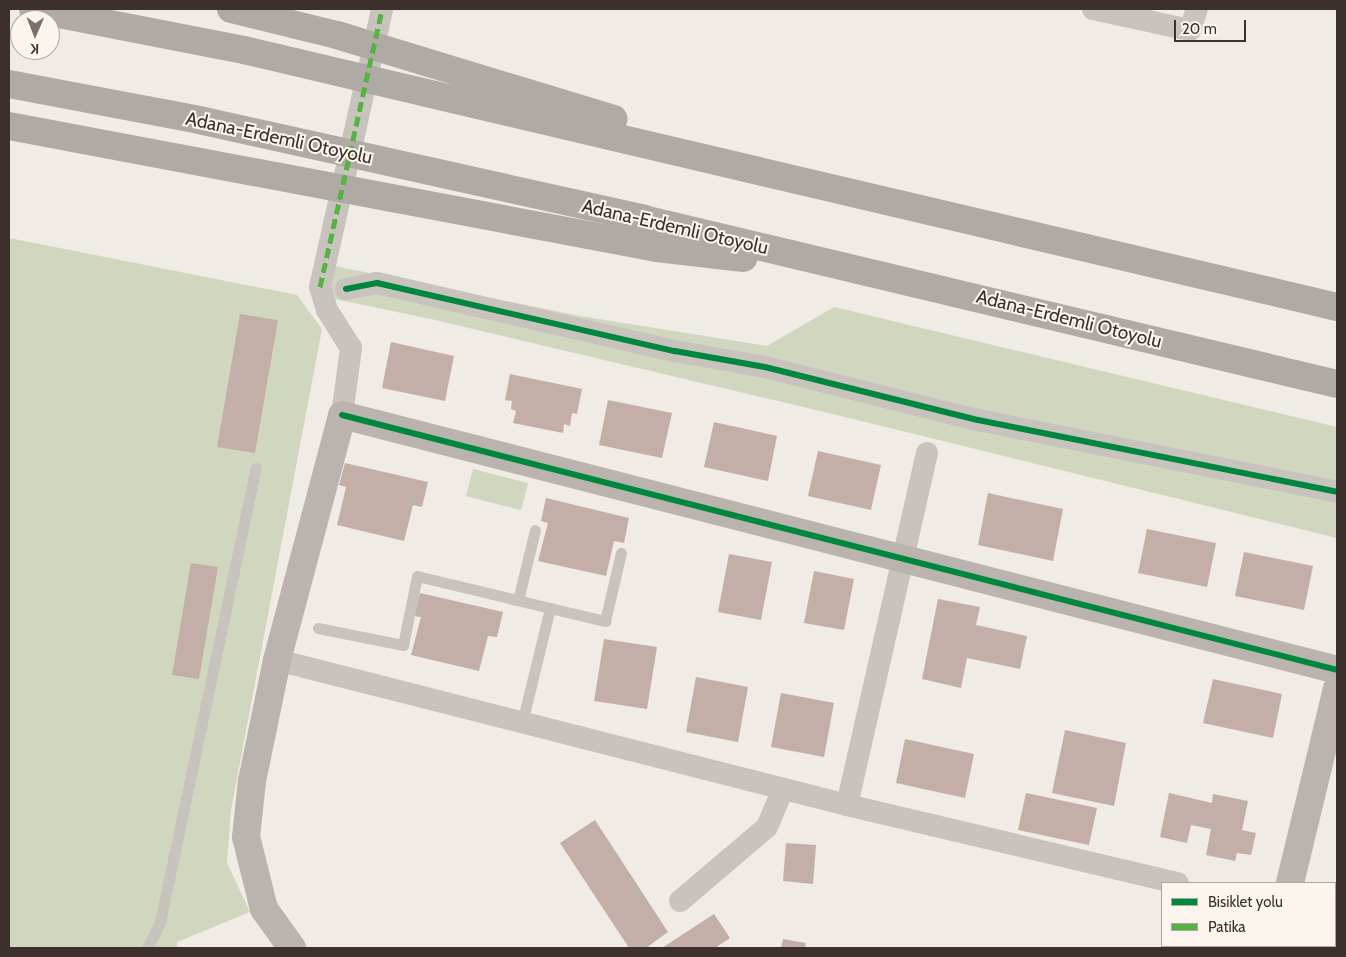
<!DOCTYPE html>
<style>
body{margin:0}
#map{position:relative;width:1346px;height:957px;overflow:hidden;background:#f0ebe5;font-family:Cabin,sans-serif}
div>[style]{position:absolute}
[style*='--x']{left:calc(var(--x)*1px);top:calc(var(--y)*1px);width:calc(var(--w)*1px);rotate:calc(var(--a)*1deg)}
.green>*{inset:0;background:#d1d6bf}
.building>*{inset:0;background:#c3afa7}
.lane>*{height:11px;margin:-5.5px;padding:0 5.5px;transform-origin:5.5px;border-radius:5.5px;background:#c9c3be}
.street>*{height:22px;margin:-11px;padding:0 11px;transform-origin:11px;border-radius:11px;background:#c9c3be}
.secondary>*{height:28px;margin:-14px;padding:0 14px;transform-origin:14px;border-radius:14px;background:#bab3ae}
.highway>*{height:28px;margin:-14px;padding:0 14px;transform-origin:14px;border-radius:14px;background:#afaaa4}
.quiet>*{height:5px;margin-top:-2.5px;transform-origin:0;background:repeating-linear-gradient(90deg,#57b246 0 10px,transparent 0 15px)}
.cycleway>*{height:6px;margin:-3px;padding:0 3px;transform-origin:3px;border-radius:3px;background:#00873e}
span{translate:-50% -50%;white-space:nowrap;text-align:center;line-height:1.15;-webkit-text-stroke:4px #fbf5ee;paint-order:stroke}
.street-label{font-size:19px;color:#3b302b}
.frame{position:absolute;inset:0;border:10px solid #3b302b;pointer-events:none}
.legend{position:absolute;left:1161px;top:882px;width:175px;height:65px;box-sizing:border-box;background:#fbf5ee;border:1px solid #aea6a0;margin:0;padding:6px 9px;list-style:none;font-size:15px;color:#3b302b}
.legend li{display:flex;align-items:center;gap:10px;height:25px}
.legend b{width:25px;border:1px solid #aea6a0}
.north{position:absolute;left:10px;top:10px;width:50px;height:50px;box-sizing:border-box;background:#fbf5ee;border:1px solid #aea6a0;border-radius:50%;rotate:181deg;font-size:14px;font-weight:700;line-height:20px;text-align:center;color:#3b302b}
.north::after{content:'';display:block;margin:auto;width:18px;height:22px;background:#7a716c;clip-path:polygon(50% 0,100% 100%,50% 72%,0 100%)}
.scale{position:absolute;left:1174px;top:20px;width:72px;height:22px;box-sizing:border-box;border:2px solid #3b302b;border-top:0;padding-left:6px;font-size:15px;line-height:18px;white-space:nowrap;color:#3b302b;-webkit-text-stroke:4px #fbf5ee;paint-order:stroke}
</style>
<div id="map">
<div class="green">
<i style="clip-path:polygon(9px 238px,297px 295px,322px 329px,231px 810px,227px 863px,250px 912px,177px 942px,177px 948px,9px 948px)"></i>
<i style="clip-path:polygon(325px 264px,580px 316px,767px 346px,834px 307px,1337px 427px,1337px 538px,833px 414px,431px 319px,334px 299px)"></i>
<i style="clip-path:polygon(473px 469px,528px 483px,521px 510px,466px 496px)"></i>
</div>
<div class="building">
<i style="clip-path:polygon(240px 314px,278px 320px,255px 453px,217px 447px)"></i>
<i style="clip-path:polygon(391px 342px,454px 356px,445px 401px,382px 388px)"></i>
<i style="clip-path:polygon(510px 374px,582px 389px,577px 414px,572px 413px,570px 426px,564px 424px,563px 433px,513px 423px,516px 411px,511px 409px,512px 401px,505px 400px)"></i>
<i style="clip-path:polygon(608px 400px,672px 413px,662px 458px,599px 445px)"></i>
<i style="clip-path:polygon(714px 422px,777px 436px,768px 481px,704px 467px)"></i>
<i style="clip-path:polygon(818px 451px,881px 465px,871px 510px,808px 496px)"></i>
<i style="clip-path:polygon(345px 463px,428px 482px,422px 507px,413px 505px,404px 541px,337px 525px,346px 487px,339px 485px)"></i>
<i style="clip-path:polygon(988px 493px,1063px 509px,1053px 561px,978px 545px)"></i>
<i style="clip-path:polygon(546px 498px,629px 518px,624px 543px,614px 541px,606px 576px,538px 561px,548px 523px,541px 521px)"></i>
<i style="clip-path:polygon(1147px 529px,1216px 543px,1207px 587px,1138px 573px)"></i>
<i style="clip-path:polygon(1244px 552px,1313px 566px,1304px 610px,1235px 596px)"></i>
<i style="clip-path:polygon(729px 554px,772px 562px,761px 620px,718px 612px)"></i>
<i style="clip-path:polygon(191px 563px,218px 567px,199px 679px,172px 675px)"></i>
<i style="clip-path:polygon(814px 571px,854px 579px,844px 630px,804px 623px)"></i>
<i style="clip-path:polygon(420px 593px,503px 612px,497px 637px,488px 636px,479px 671px,411px 655px,421px 617px,414px 616px)"></i>
<i style="clip-path:polygon(938px 599px,980px 607px,976px 625px,1027px 636px,1020px 669px,967px 658px,961px 688px,922px 679px)"></i>
<i style="clip-path:polygon(604px 639px,657px 647px,647px 709px,594px 701px)"></i>
<i style="clip-path:polygon(696px 677px,748px 687px,738px 742px,686px 732px)"></i>
<i style="clip-path:polygon(1213px 679px,1282px 694px,1273px 738px,1203px 723px)"></i>
<i style="clip-path:polygon(781px 693px,834px 703px,824px 757px,771px 747px)"></i>
<i style="clip-path:polygon(1065px 730px,1126px 743px,1114px 806px,1052px 793px)"></i>
<i style="clip-path:polygon(905px 739px,974px 754px,965px 798px,896px 783px)"></i>
<i style="clip-path:polygon(1026px 793px,1097px 808px,1089px 845px,1018px 830px)"></i>
<i style="clip-path:polygon(1169px 793px,1212px 803px,1213px 794px,1248px 801px,1242px 830px,1256px 833px,1251px 855px,1237px 853px,1235px 861px,1206px 855px,1211px 829px,1191px 825px,1187px 843px,1160px 837px)"></i>
<i style="clip-path:polygon(595px 820px,668px 932px,646px 948px,629px 948px,560px 843px)"></i>
<i style="clip-path:polygon(786px 843px,816px 845px,813px 884px,783px 881px)"></i>
<i style="clip-path:polygon(714px 914px,730px 938px,715px 948px,662px 948px)"></i>
<i style="clip-path:polygon(783px 939px,806px 943px,805px 948px,781px 948px)"></i>
</div>
<div class="lane">
<i style="--x:518;--y:600;--w:72;--a:-76.3"></i>
<i style="--x:550;--y:608;--w:57;--a:13.3"></i>
<i style="--x:605;--y:621;--w:70;--a:-76.8"></i>
<i style="--x:318;--y:628;--w:87;--a:11.3"></i>
<i style="--x:403;--y:645;--w:70;--a:-78.5"></i>
<i style="--x:417;--y:576;--w:137;--a:13.5"></i>
<i style="--x:550;--y:608;--w:118;--a:103.7"></i>
<i style="--x:147;--y:948;--w:29;--a:-63"></i>
<i style="--x:160;--y:922;--w:464;--a:-78.1"></i>
</div>
<div class="street">
<i style="--x:1093;--y:9;--w:99;--a:12.2"></i>
<i style="--x:1190;--y:30;--w:22;--a:-72"></i>
<i style="--x:346;--y:289;--w:32;--a:-11"></i>
<i style="--x:377;--y:283;--w:306;--a:12.9"></i>
<i style="--x:675;--y:351;--w:91;--a:10.1"></i>
<i style="--x:765;--y:367;--w:219;--a:14"></i>
<i style="--x:978;--y:420;--w:366;--a:11.3"></i>
<i style="--x:342;--y:415;--w:68;--a:-82.3"></i>
<i style="--x:351;--y:348;--w:45;--a:-122.3"></i>
<i style="--x:327;--y:310;--w:24;--a:-107"></i>
<i style="--x:320;--y:287;--w:285;--a:-77.4"></i>
<i style="--x:277;--y:660;--w:588;--a:14.27"></i>
<i style="--x:847;--y:805;--w:340;--a:13.3"></i>
<i style="--x:847;--y:805;--w:361;--a:-77.2"></i>
<i style="--x:680;--y:901;--w:114;--a:-40.4"></i>
<i style="--x:767;--y:827;--w:41;--a:-67.2"></i>
</div>
<div class="secondary">
<i style="--x:1290;--y:883;--w:200;--a:-76.4"></i>
<i style="--x:292;--y:948;--w:48;--a:-125.7"></i>
<i style="--x:264;--y:909;--w:74;--a:-104"></i>
<i style="--x:246;--y:837;--w:56;--a:-83.9"></i>
<i style="--x:252;--y:781;--w:124;--a:-78.3"></i>
<i style="--x:277;--y:660;--w:253;--a:-75.1"></i>
<i style="--x:342;--y:415;--w:1027;--a:14.37"></i>
<i style="--x:1275;--y:948;--w:2;--a:-63"></i>
</div>
<div class="highway">
<i style="--x:33;--y:9;--w:215;--a:11"></i>
<i style="--x:244;--y:50;--w:1123;--a:13.23"></i>
<i style="--x:231;--y:9;--w:109;--a:13.8"></i>
<i style="--x:337;--y:35;--w:289;--a:16.9"></i>
<i style="--x:9;--y:84;--w:193;--a:10.7"></i>
<i style="--x:199;--y:120;--w:456;--a:12.5"></i>
<i style="--x:644;--y:219;--w:712;--a:13.39"></i>
<i style="--x:9;--y:126;--w:659;--a:10.66"></i>
<i style="--x:657;--y:248;--w:87;--a:6.6"></i>
</div>
<div class="quiet">
<i style="--x:320;--y:287;--w:285;--a:-77.4"></i>
</div>
<div class="cycleway">
<i style="--x:346;--y:289;--w:32;--a:-11"></i>
<i style="--x:377;--y:283;--w:306;--a:12.9"></i>
<i style="--x:675;--y:351;--w:91;--a:10.1"></i>
<i style="--x:765;--y:367;--w:219;--a:14"></i>
<i style="--x:978;--y:420;--w:366;--a:11.3"></i>
<i style="--x:342;--y:415;--w:1027;--a:14.37"></i>
</div>
<div class="street-label">
<span style="left:279px;top:138px;rotate:12deg">Adana-Erdemli Otoyolu</span>
<span style="left:675px;top:227px;rotate:13deg">Adana-Erdemli Otoyolu</span>
<span style="left:1069px;top:319px;rotate:14deg">Adana-Erdemli Otoyolu</span>
</div>
<div class="frame"></div>
<ul class="legend">
<li><b style="height:6px;background:#00873e"></b>Bisiklet yolu</li>
<li><b style="height:6px;background:#57b246"></b>Patika</li>
</ul>
<div class="north">K</div>
<div class="scale">20 m</div>
</div>
